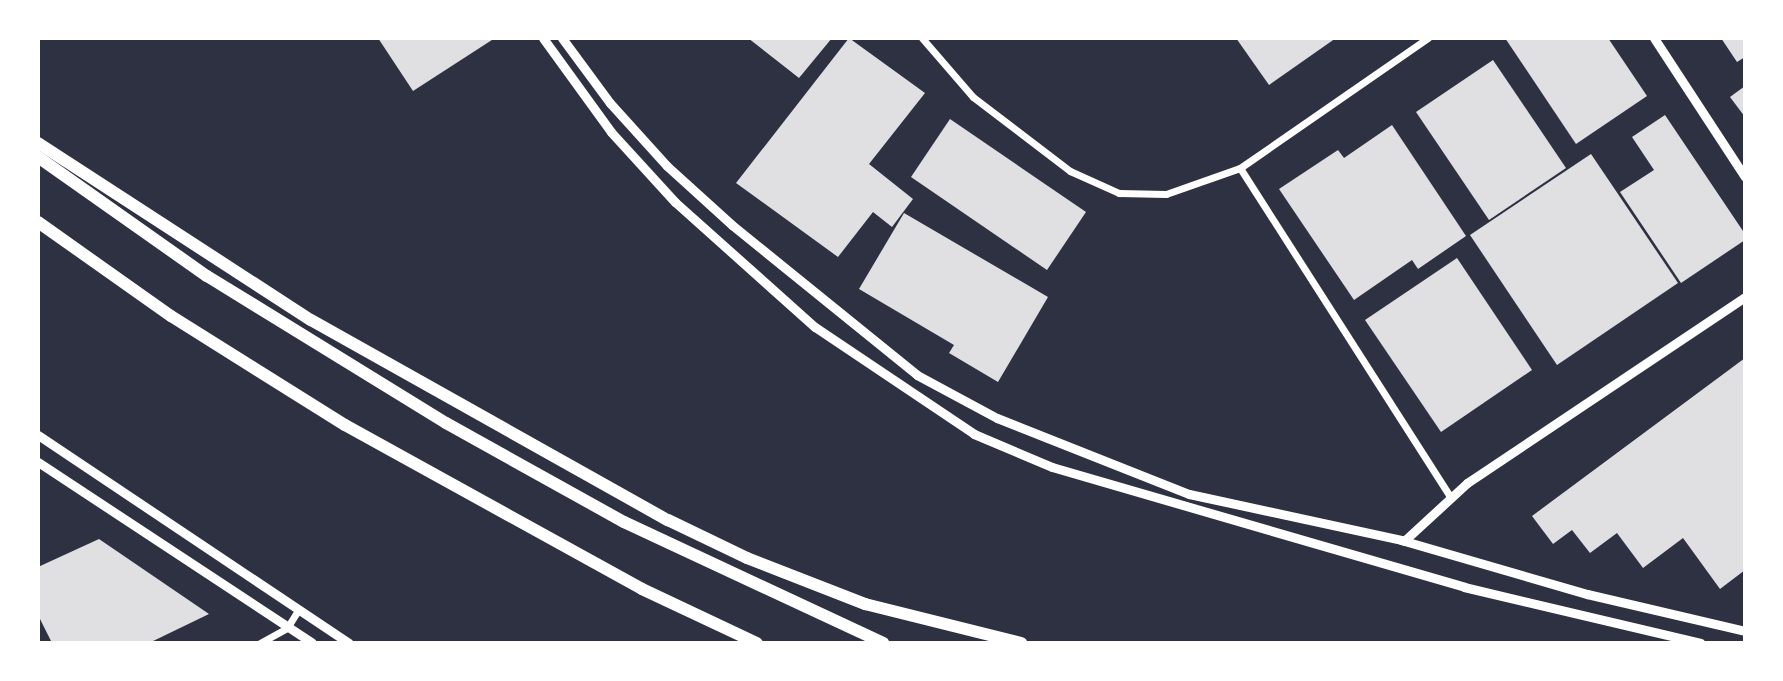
<!DOCTYPE html>
<style>
body{margin:0}
#map{position:relative;width:1783px;height:681px;overflow:hidden;background:#2d3142;font-family:Lato,sans-serif}
div>[style]{position:absolute}
[style*='--x']{left:calc(var(--x)*1px);top:calc(var(--y)*1px);width:calc(var(--w)*1px);rotate:calc(var(--a)*1deg)}
.building>*{inset:0;background:#e0e0e3}
.minor>*{height:7px;margin:-3.5px;padding:0 3.5px;transform-origin:3.5px;border-radius:3.5px;background:#fff}
.tertiary>*{height:9px;margin:-4.5px;padding:0 4.5px;transform-origin:4.5px;border-radius:4.5px;background:#fff}
.motorway>*{height:12px;margin:-6px;padding:0 6px;transform-origin:6px;border-radius:6px;background:#fff}
span{translate:-50% -50%;white-space:nowrap;text-align:center;line-height:1.15;-webkit-text-stroke:6px #fff;paint-order:stroke}
.frame{position:absolute;inset:0;border:40px solid #fff;pointer-events:none}
</style>
<div id="map">
<div class="building">
<i style="clip-path:polygon(378px 38px,495px 38px,413px 91px)"></i>
<i style="clip-path:polygon(748px 38px,832px 38px,799px 78px)"></i>
<i style="clip-path:polygon(849px 38px,925px 93px,869px 164px,913px 199px,892px 227px,873px 212px,838px 257px,736px 183px)"></i>
<i style="clip-path:polygon(1236px 38px,1336px 38px,1269px 85px)"></i>
<i style="clip-path:polygon(1505px 38px,1608px 38px,1647px 96px,1576px 144px)"></i>
<i style="clip-path:polygon(1721px 38px,1745px 38px,1745px 57px,1737px 62px)"></i>
<i style="clip-path:polygon(1493px 60px,1566px 168px,1489px 220px,1416px 112px)"></i>
<i style="clip-path:polygon(1745px 86px,1745px 117px,1730px 97px)"></i>
<i style="clip-path:polygon(1665px 115px,1745px 234px,1745px 240px,1681px 283px,1620px 192px,1654px 170px,1632px 137px)"></i>
<i style="clip-path:polygon(950px 119px,1086px 212px,1047px 270px,911px 177px)"></i>
<i style="clip-path:polygon(1392px 125px,1466px 236px,1418px 269px,1412px 260px,1354px 300px,1279px 189px,1338px 150px,1344px 158px)"></i>
<i style="clip-path:polygon(1591px 154px,1678px 283px,1557px 365px,1470px 235px)"></i>
<i style="clip-path:polygon(904px 213px,1048px 297px,998px 382px,949px 353px,954px 345px,859px 289px)"></i>
<i style="clip-path:polygon(1457px 258px,1532px 370px,1441px 432px,1365px 320px)"></i>
<i style="clip-path:polygon(1745px 358px,1745px 570px,1720px 589px,1683px 538px,1643px 568px,1617px 533px,1590px 553px,1572px 530px,1553px 544px,1532px 516px)"></i>
<i style="clip-path:polygon(99px 539px,209px 614px,149px 643px,52px 643px,38px 615px,38px 567px)"></i>
</div>
<div class="minor">
<i style="--x:922;--y:38;--w:78;--a:49.2"></i>
<i style="--x:973;--y:97;--w:122;--a:37.3"></i>
<i style="--x:1070;--y:171;--w:54;--a:24.2"></i>
<i style="--x:1119;--y:193;--w:47;--a:1.2"></i>
<i style="--x:1166;--y:194;--w:78;--a:-19.4"></i>
<i style="--x:1240;--y:168;--w:229;--a:-34.7"></i>
<i style="--x:1240;--y:168;--w:392;--a:57.4"></i>
<i style="--x:260;--y:643;--w:31;--a:-29"></i>
<i style="--x:287;--y:628;--w:19;--a:-58"></i>
</div>
<div class="tertiary">
<i style="--x:543;--y:38;--w:116;--a:54.1"></i>
<i style="--x:611;--y:132;--w:95;--a:47.6"></i>
<i style="--x:675;--y:202;--w:188;--a:41.8"></i>
<i style="--x:815;--y:327;--w:192;--a:33.9"></i>
<i style="--x:974;--y:434;--w:85;--a:22.9"></i>
<i style="--x:1052;--y:467;--w:429;--a:16.2"></i>
<i style="--x:1464;--y:587;--w:243;--a:13.3"></i>
<i style="--x:562;--y:38;--w:81;--a:53.6"></i>
<i style="--x:610;--y:103;--w:85;--a:47.9"></i>
<i style="--x:667;--y:166;--w:88;--a:42.2"></i>
<i style="--x:732;--y:225;--w:238;--a:39"></i>
<i style="--x:917;--y:375;--w:91;--a:28.3"></i>
<i style="--x:997;--y:418;--w:206;--a:21.6"></i>
<i style="--x:1189;--y:494;--w:217;--a:12.2"></i>
<i style="--x:1401;--y:540;--w:194;--a:16.2"></i>
<i style="--x:1587;--y:594;--w:162;--a:13.2"></i>
<i style="--x:1654;--y:38;--w:166;--a:56.8"></i>
<i style="--x:38;--y:435;--w:374;--a:33.8"></i>
<i style="--x:38;--y:462;--w:328;--a:33.4"></i>
<i style="--x:1404;--y:541;--w:86;--a:-42.6"></i>
<i style="--x:1467;--y:483;--w:334;--a:-33.8"></i>
</div>
<div class="motorway">
<i style="--x:38;--y:143;--w:325;--a:33"></i>
<i style="--x:311;--y:320;--w:409;--a:29.3"></i>
<i style="--x:668;--y:520;--w:88;--a:25.7"></i>
<i style="--x:747;--y:558;--w:127;--a:21.3"></i>
<i style="--x:865;--y:604;--w:161;--a:14"></i>
<i style="--x:38;--y:157;--w:207;--a:35.2"></i>
<i style="--x:207;--y:276;--w:281;--a:31.6"></i>
<i style="--x:446;--y:423;--w:204;--a:29.1"></i>
<i style="--x:624;--y:522;--w:286;--a:25"></i>
<i style="--x:38;--y:222;--w:163;--a:35.3"></i>
<i style="--x:171;--y:316;--w:205;--a:32.1"></i>
<i style="--x:345;--y:425;--w:339;--a:28.9"></i>
<i style="--x:642;--y:589;--w:127;--a:25.2"></i>
</div>
<div class="frame"></div>
</div>
